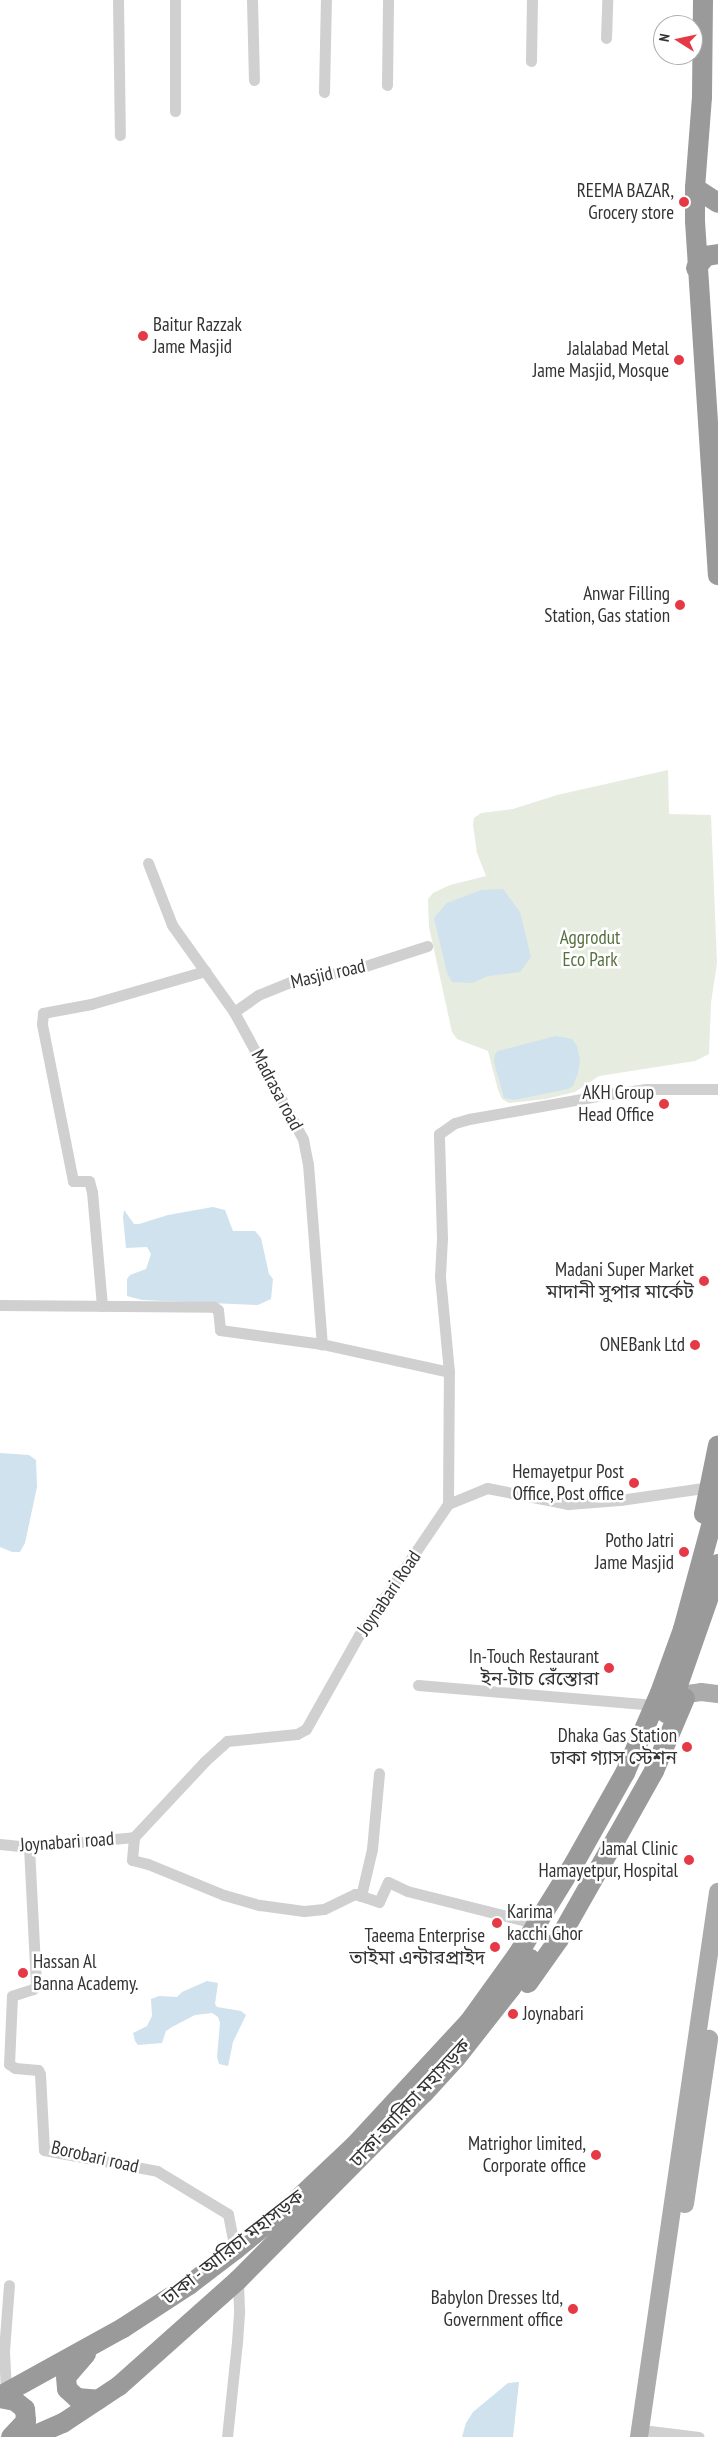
<!DOCTYPE html>
<meta charset="utf-8">
<style>
body{margin:0}
#map{position:relative;width:718px;height:2437px;overflow:hidden;background:#fff;font-family:"PT Sans Narrow","Noto Sans Bengali",sans-serif}
div>[style]{position:absolute}
[style*='--x']{left:calc(var(--x)*1px);top:calc(var(--y)*1px);width:calc(var(--w)*1px);rotate:calc(var(--a)*1deg)}
.green>*{inset:0;background:#e6ecdf}
.water>*{inset:0;background:#cfe2ee}
.street>*{height:11px;margin:-5.5px;padding:0 5.5px;transform-origin:5.5px;border-radius:5.5px;background:#d0d0d0}
.primary>*{height:18px;margin:-9px;padding:0 9px;transform-origin:9px;border-radius:9px;background:#ababab}
.highway>*{height:20px;margin:-10px;padding:0 10px;transform-origin:10px;border-radius:10px;background:#9a9a9a}
.dots>*{width:14px;height:14px;translate:-50% -50%;box-sizing:border-box;border:2px solid #fff;border-radius:50%}
span{translate:-50% -50%;white-space:nowrap;text-align:center;line-height:1.15;-webkit-text-stroke:5px #fff;paint-order:stroke}
.poi-label{font-size:19px;color:#333}
.right{translate:-100% -50%;text-align:right}
.left{translate:0 -50%;text-align:left}
.park-label{font-size:19px;color:#56703f}
.street-label{font-size:19px;color:#333}
.north{position:absolute;left:653px;top:15px;width:50px;height:50px;box-sizing:border-box;background:#fff;border:1px solid #adadad;border-radius:50%;rotate:280deg;font-size:14px;font-weight:700;line-height:20px;text-align:center;color:#333}
.north::after{content:'';display:block;margin:auto;width:18px;height:22px;background:#e63946;clip-path:polygon(50% 0,100% 100%,50% 72%,0 100%)}
</style>
<div id="map">
<div class="green">
<i style="clip-path:polygon(668px 770px,669px 814px,711px 815px,717px 963px,711px 1003px,709px 1054px,695px 1061px,599px 1076px,575px 1092px,546px 1099px,509px 1103px,502px 1099px,498px 1090px,488px 1051px,457px 1039px,452px 1032px,429px 927px,428px 899px,433px 893px,450px 885px,486px 876px,477px 853px,473px 825px,474px 818px,481px 813px,513px 809px,557px 795px)"></i>
</div>
<div class="water">
<i style="clip-path:polygon(503px 889px,520px 912px,531px 957px,520px 972px,488px 976px,472px 983px,452px 982px,447px 973px,434px 918px,447px 903px,481px 890px)"></i>
<i style="clip-path:polygon(556px 1036px,572px 1039px,577px 1046px,580px 1060px,578px 1073px,573px 1086px,568px 1089px,514px 1100px,504px 1098px,494px 1062px,495px 1054px,498px 1051px)"></i>
<i style="clip-path:polygon(213px 1207px,225px 1210px,233px 1231px,255px 1231px,261px 1238px,269px 1274px,273px 1279px,271px 1299px,258px 1305px,142px 1300px,127px 1296px,127px 1279px,130px 1275px,146px 1269px,151px 1254px,147px 1247px,126px 1248px,123px 1217px,124px 1210px,134px 1224px,139px 1224px,168px 1215px)"></i>
<i style="clip-path:polygon(0 1453px,29px 1455px,36px 1460px,37px 1487px,25px 1543px,20px 1552px,12px 1552px,0 1547px)"></i>
<i style="clip-path:polygon(207px 1981px,218px 1983px,215px 2004px,217px 2007px,241px 2011px,246px 2015px,233px 2042px,228px 2066px,219px 2064px,217px 2057px,220px 2023px,218px 2017px,212px 2013px,195px 2015px,172px 2027px,166px 2031px,162px 2043px,138px 2045px,135px 2041px,133px 2033px,147px 2026px,152px 2016px,151px 1999px,159px 1996px,177px 1997px,182px 1992px)"></i>
<i style="clip-path:polygon(519px 2382px,513px 2437px,462px 2437px,466px 2423px,473px 2412px,508px 2383px)"></i>
</div>
<div class="street">
<i style="--x:118;--y:0;--w:135;--a:89.2"></i>
<i style="--x:175;--y:0;--w:111;--a:90"></i>
<i style="--x:252;--y:0;--w:80;--a:88.6"></i>
<i style="--x:606;--y:38;--w:38;--a:-88"></i>
<i style="--x:531;--y:61;--w:61;--a:-89.1"></i>
<i style="--x:387;--y:85;--w:85;--a:-89.3"></i>
<i style="--x:324;--y:92;--w:92;--a:-88.8"></i>
<i style="--x:148;--y:863;--w:66;--a:68.8"></i>
<i style="--x:172;--y:925;--w:107;--a:54.5"></i>
<i style="--x:234;--y:1012;--w:145;--a:61.5"></i>
<i style="--x:303;--y:1139;--w:25;--a:79"></i>
<i style="--x:308;--y:1164;--w:181;--a:85.6"></i>
<i style="--x:234;--y:1012;--w:29;--a:-35"></i>
<i style="--x:258;--y:995;--w:37;--a:-22"></i>
<i style="--x:292;--y:981;--w:62;--a:-10.2"></i>
<i style="--x:353;--y:970;--w:78;--a:-18"></i>
<i style="--x:0;--y:1305;--w:214;--a:0.5"></i>
<i style="--x:214;--y:1307;--w:5;--a:37"></i>
<i style="--x:218;--y:1310;--w:20;--a:84"></i>
<i style="--x:220;--y:1330;--w:103;--a:7.8"></i>
<i style="--x:322;--y:1344;--w:130;--a:12.4"></i>
<i style="--x:102;--y:1306;--w:114;--a:-95"></i>
<i style="--x:92;--y:1192;--w:11;--a:-105"></i>
<i style="--x:89;--y:1181;--w:16;--a:180"></i>
<i style="--x:73;--y:1181;--w:160;--a:-101.2"></i>
<i style="--x:42;--y:1024;--w:11;--a:-85"></i>
<i style="--x:43;--y:1013;--w:49;--a:-10.6"></i>
<i style="--x:91;--y:1004;--w:119;--a:-16.1"></i>
<i style="--x:448;--y:1504;--w:132;--a:-89.6"></i>
<i style="--x:449;--y:1372;--w:96;--a:-95.4"></i>
<i style="--x:440;--y:1276;--w:38;--a:-87"></i>
<i style="--x:442;--y:1238;--w:104;--a:-91.7"></i>
<i style="--x:439;--y:1134;--w:19;--a:-35"></i>
<i style="--x:455;--y:1123;--w:15;--a:-16"></i>
<i style="--x:469;--y:1119;--w:143;--a:-10.1"></i>
<i style="--x:610;--y:1094;--w:35;--a:-8"></i>
<i style="--x:645;--y:1089;--w:73;--a:0"></i>
<i style="--x:418;--y:1685;--w:226;--a:4.8"></i>
<i style="--x:134;--y:1837;--w:104;--a:-46.9"></i>
<i style="--x:205;--y:1761;--w:30;--a:-42"></i>
<i style="--x:227;--y:1741;--w:70;--a:-5.7"></i>
<i style="--x:297;--y:1734;--w:10;--a:-29"></i>
<i style="--x:306;--y:1729;--w:108;--a:-60.6"></i>
<i style="--x:359;--y:1635;--w:158;--a:-55.8"></i>
<i style="--x:448;--y:1504;--w:42;--a:-22.3"></i>
<i style="--x:487;--y:1488;--w:83;--a:11.2"></i>
<i style="--x:568;--y:1504;--w:52;--a:-4.4"></i>
<i style="--x:620;--y:1500;--w:91;--a:-8.2"></i>
<i style="--x:134;--y:1837;--w:23;--a:95"></i>
<i style="--x:132;--y:1860;--w:16;--a:14"></i>
<i style="--x:148;--y:1864;--w:82;--a:22.2"></i>
<i style="--x:224;--y:1895;--w:37;--a:16"></i>
<i style="--x:260;--y:1905;--w:44;--a:7.8"></i>
<i style="--x:304;--y:1911;--w:20;--a:-6"></i>
<i style="--x:324;--y:1909;--w:34;--a:-26"></i>
<i style="--x:355;--y:1894;--w:25;--a:18"></i>
<i style="--x:379;--y:1902;--w:22;--a:-66"></i>
<i style="--x:388;--y:1882;--w:21;--a:25"></i>
<i style="--x:407;--y:1891;--w:123;--a:14.1"></i>
<i style="--x:0;--y:1844;--w:29;--a:6"></i>
<i style="--x:29;--y:1847;--w:105;--a:-5.4"></i>
<i style="--x:29;--y:1847;--w:139;--a:87.1"></i>
<i style="--x:36;--y:1986;--w:4;--a:135"></i>
<i style="--x:33;--y:1989;--w:22;--a:162"></i>
<i style="--x:12;--y:1996;--w:68;--a:92.5"></i>
<i style="--x:9;--y:2064;--w:7;--a:34"></i>
<i style="--x:15;--y:2068;--w:23;--a:5"></i>
<i style="--x:38;--y:2070;--w:4;--a:63"></i>
<i style="--x:40;--y:2074;--w:76;--a:87"></i>
<i style="--x:44;--y:2150;--w:115;--a:10.5"></i>
<i style="--x:157;--y:2171;--w:83;--a:31.2"></i>
<i style="--x:228;--y:2214;--w:37;--a:79"></i>
<i style="--x:361;--y:1896;--w:48;--a:-76.8"></i>
<i style="--x:372;--y:1849;--w:76;--a:-84.7"></i>
<i style="--x:6;--y:2392;--w:41;--a:-92.8"></i>
<i style="--x:4;--y:2351;--w:66;--a:-85.7"></i>
<i style="--x:650;--y:2431;--w:49;--a:7"></i>
<i style="--x:227;--y:2437;--w:96;--a:-84"></i>
<i style="--x:237;--y:2342;--w:32;--a:-86"></i>
<i style="--x:239;--y:2310;--w:30;--a:-92"></i>
</div>
<div class="primary">
<i style="--x:687;--y:1694;--w:14;--a:-8"></i>
<i style="--x:701;--y:1692;--w:17;--a:7"></i>
<i style="--x:685;--y:2204;--w:167;--a:-81.7"></i>
<i style="--x:639;--y:2437;--w:551;--a:-81.75"></i>
</div>
<div class="highway">
<i style="--x:703;--y:0;--w:97;--a:90.6"></i>
<i style="--x:702;--y:97;--w:91;--a:94.4"></i>
<i style="--x:695;--y:188;--w:33;--a:90"></i>
<i style="--x:695;--y:221;--w:355;--a:86.3"></i>
<i style="--x:695;--y:188;--w:27;--a:33"></i>
<i style="--x:696;--y:268;--w:16;--a:-50"></i>
<i style="--x:706;--y:256;--w:12;--a:-9"></i>
<i style="--x:704;--y:1514;--w:70;--a:-78.5"></i>
<i style="--x:666;--y:1713;--w:27;--a:-66"></i>
<i style="--x:677;--y:1688;--w:103;--a:-70.7"></i>
<i style="--x:711;--y:1591;--w:28;--a:-75"></i>
<i style="--x:528;--y:1983;--w:54;--a:-54.8"></i>
<i style="--x:559;--y:1939;--w:117;--a:-60.4"></i>
<i style="--x:617;--y:1837;--w:76;--a:-60.7"></i>
<i style="--x:654;--y:1771;--w:79;--a:-67"></i>
<i style="--x:86;--y:2354;--w:30;--a:131"></i>
<i style="--x:66;--y:2377;--w:12;--a:85"></i>
<i style="--x:67;--y:2389;--w:13;--a:42"></i>
<i style="--x:77;--y:2398;--w:21;--a:5"></i>
<i style="--x:0;--y:2396;--w:141;--a:-28.9"></i>
<i style="--x:123;--y:2328;--w:79;--a:-33.1"></i>
<i style="--x:189;--y:2285;--w:58;--a:-37.3"></i>
<i style="--x:235;--y:2250;--w:85;--a:-39.3"></i>
<i style="--x:301;--y:2196;--w:74;--a:-43.4"></i>
<i style="--x:355;--y:2145;--w:168;--a:-47.2"></i>
<i style="--x:469;--y:2022;--w:84;--a:-54.2"></i>
<i style="--x:518;--y:1954;--w:108;--a:-58.2"></i>
<i style="--x:575;--y:1862;--w:102;--a:-60.7"></i>
<i style="--x:625;--y:1773;--w:87;--a:-66.4"></i>
<i style="--x:660;--y:1693;--w:68;--a:-70.2"></i>
<i style="--x:683;--y:1629;--w:134;--a:-74.8"></i>
<i style="--x:0;--y:2398;--w:15;--a:11"></i>
<i style="--x:15;--y:2401;--w:13;--a:39"></i>
<i style="--x:25;--y:2409;--w:12;--a:85"></i>
<i style="--x:26;--y:2421;--w:22;--a:133"></i>
<i style="--x:31;--y:2437;--w:35;--a:-24"></i>
<i style="--x:63;--y:2423;--w:67;--a:-33.5"></i>
<i style="--x:119;--y:2386;--w:159;--a:-41.7"></i>
<i style="--x:238;--y:2280;--w:264;--a:-45.2"></i>
<i style="--x:424;--y:2093;--w:47;--a:-47.6"></i>
<i style="--x:456;--y:2058;--w:89;--a:-51.8"></i>
<i style="--x:511;--y:1988;--w:35;--a:-57"></i>
</div>
<div class="dots">
<i style="left:684px;top:202px;background:#e63946"></i>
<i style="left:143px;top:336px;background:#e63946"></i>
<i style="left:679px;top:360px;background:#e63946"></i>
<i style="left:680px;top:605px;background:#e63946"></i>
<i style="left:664px;top:1104px;background:#e63946"></i>
<i style="left:704px;top:1281px;background:#e63946"></i>
<i style="left:695px;top:1345px;background:#e63946"></i>
<i style="left:634px;top:1483px;background:#e63946"></i>
<i style="left:684px;top:1552px;background:#e63946"></i>
<i style="left:609px;top:1668px;background:#e63946"></i>
<i style="left:687px;top:1747px;background:#e63946"></i>
<i style="left:689px;top:1860px;background:#e63946"></i>
<i style="left:497px;top:1923px;background:#e63946"></i>
<i style="left:495px;top:1947px;background:#e63946"></i>
<i style="left:23px;top:1973px;background:#e63946"></i>
<i style="left:513px;top:2014px;background:#e63946"></i>
<i style="left:596px;top:2155px;background:#e63946"></i>
<i style="left:573px;top:2309px;background:#e63946"></i>
</div>
<div class="poi-label">
<span class="right" style="left:674px;top:202px">REEMA BAZAR,<br>Grocery store</span>
<span class="left" style="left:153px;top:336px">Baitur Razzak<br>Jame Masjid</span>
<span class="right" style="left:669px;top:360px">Jalalabad Metal<br>Jame Masjid, Mosque</span>
<span class="right" style="left:670px;top:605px">Anwar Filling<br>Station, Gas station</span>
<span class="right" style="left:654px;top:1104px">AKH Group<br>Head Office</span>
<span class="right" style="left:694px;top:1281px">Madani Super Market<br>মাদানী সুপার মার্কেট</span>
<span class="right" style="left:685px;top:1345px">ONEBank Ltd</span>
<span class="right" style="left:624px;top:1483px">Hemayetpur Post<br>Office, Post office</span>
<span class="right" style="left:674px;top:1552px">Potho Jatri<br>Jame Masjid</span>
<span class="right" style="left:599px;top:1668px">In-Touch Restaurant<br>ইন-টাচ রেঁস্তোরা</span>
<span class="right" style="left:677px;top:1747px">Dhaka Gas Station<br>ঢাকা গ্যাস স্টেশন</span>
<span class="right" style="left:678px;top:1860px">Jamal Clinic<br>Hamayetpur, Hospital</span>
<span class="left" style="left:507px;top:1923px">Karima<br>kacchi Ghor</span>
<span class="right" style="left:485px;top:1947px">Taeema Enterprise<br>তাইমা এন্টারপ্রাইদ</span>
<span class="left" style="left:33px;top:1973px">Hassan Al<br>Banna Academy.</span>
<span class="left" style="left:523px;top:2014px">Joynabari</span>
<span class="right" style="left:586px;top:2155px">Matrighor limited,<br>Corporate office</span>
<span class="right" style="left:563px;top:2309px">Babylon Dresses ltd,<br>Government office</span>
</div>
<div class="park-label">
<span style="left:590px;top:949px">Aggrodut<br>Eco Park</span>
</div>
<div class="street-label">
<span style="left:328px;top:974px;rotate:-13deg">Masjid road</span>
<span style="left:277px;top:1090px;rotate:62deg">Madrasa road</span>
<span style="left:389px;top:1593px;rotate:-56deg">Joynabari Road</span>
<span style="left:67px;top:1842px;rotate:-4deg">Joynabari road</span>
<span style="left:410px;top:2103px;rotate:-47deg">ঢাকা-আরিচা মহাসড়ক</span>
<span style="left:95px;top:2157px;rotate:13deg">Borobari road</span>
<span style="left:233px;top:2247px;rotate:-38deg">ঢাকা - আরিচা মহাসড়ক</span>
</div>
<div class="north">N</div>
</div>
